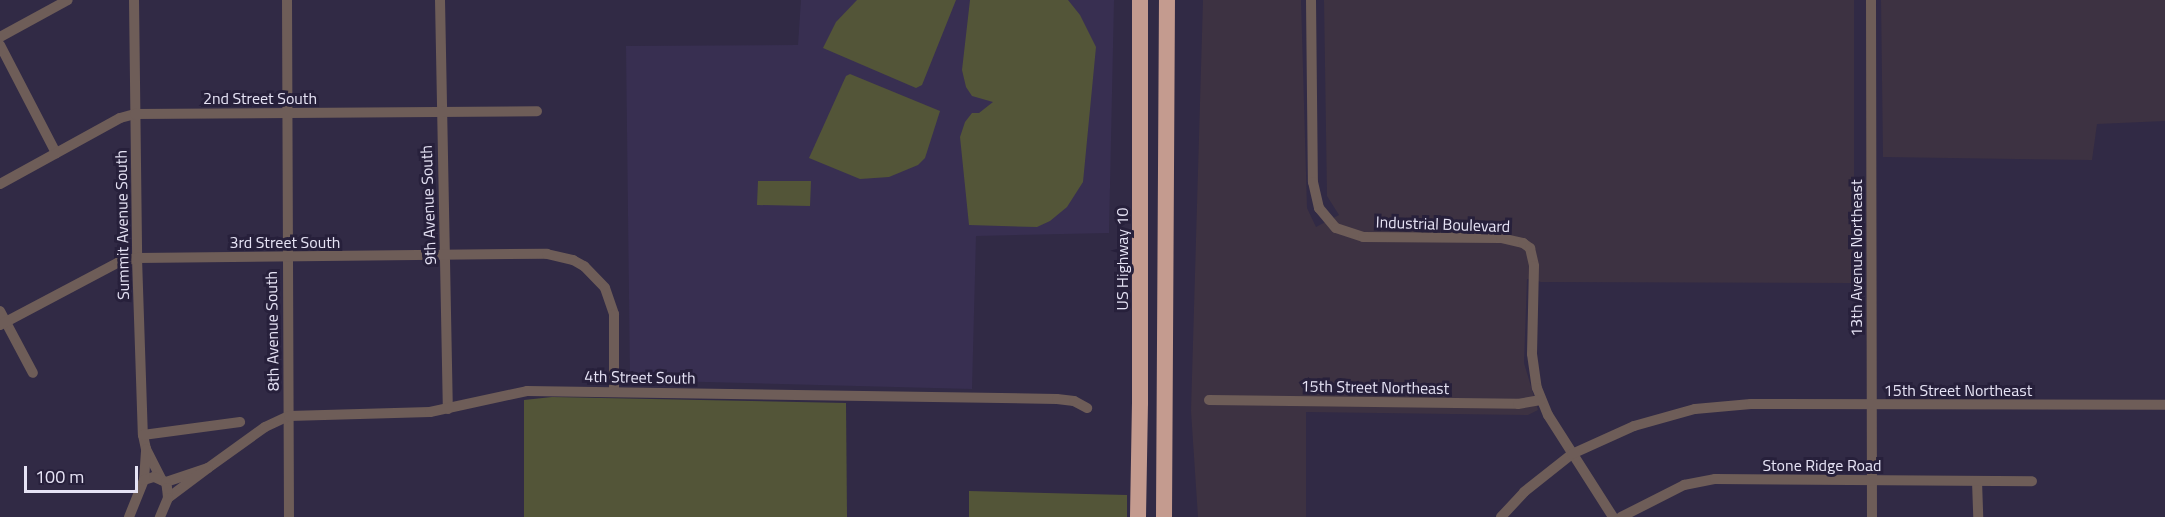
<!DOCTYPE html>
<style>
body{margin:0}
#map{position:relative;width:2165px;height:517px;overflow:hidden;background:#312a45;font-family:"Titillium Web",sans-serif}
div>[style]{position:absolute}
[style*='--x']{left:calc(var(--x)*1px);top:calc(var(--y)*1px);width:calc(var(--w)*1px);rotate:calc(var(--a)*1deg)}
.built>*{inset:0;background:#382f51}
.industrial>*{inset:0;background:#3d3242}
.green>*{inset:0;background:#535538}
.minor>*{height:10px;margin:-5px;padding:0 5px;transform-origin:5px;border-radius:5px;background:#6e5d58}
.highway>*{height:16px;margin:-8px;padding:0 8px;transform-origin:8px;border-radius:8px;background:#c49b8f}
span{translate:-50% -50%;white-space:nowrap;text-align:center;line-height:1.15;-webkit-text-stroke:6px #27203b;paint-order:stroke}
.street-label{font-size:16px;color:#e6e3f5}
.scale{position:absolute;left:24px;top:466px;width:114px;height:27px;box-sizing:border-box;border:3px solid #e6e3f5;border-top:0;padding-left:8px;font-size:18px;line-height:21px;white-space:nowrap;color:#e6e3f5;-webkit-text-stroke:4px #27203b;paint-order:stroke}
</style>
<div id="map">
<div class="built">
<i style="clip-path:polygon(801px 0,1114px 0,1109px 233px,976px 236px,972px 389px,630px 380px,626px 46px,798px 45px)"></i>
</div>
<div class="industrial">
<i style="clip-path:polygon(1203px 0,1301px 0,1307px 208px,1316px 227px,1339px 215px,1327px 196px,1324px 0,1854px 0,1854px 283px,1541px 282px,1527px 279px,1524px 363px,1538px 410px,1528px 415px,1306px 412px,1306px 517px,1198px 517px,1191px 411px)"></i>
<i style="clip-path:polygon(1881px 0,2165px 0,2165px 121px,2097px 124px,2092px 160px,1883px 157px)"></i>
</div>
<div class="green">
<i style="clip-path:polygon(857px 0,956px 0,922px 85px,916px 88px,823px 48px,836px 22px)"></i>
<i style="clip-path:polygon(970px 0,1068px 0,1080px 15px,1096px 47px,1083px 182px,1067px 207px,1050px 221px,1037px 227px,969px 225px,960px 137px,965px 122px,972px 113px,979px 113px,993px 102px,972px 96px,966px 87px,962px 70px)"></i>
<i style="clip-path:polygon(850px 74px,940px 111px,925px 158px,918px 165px,889px 177px,860px 179px,809px 158px,846px 76px)"></i>
<i style="clip-path:polygon(758px 181px,811px 181px,810px 206px,757px 205px)"></i>
<i style="clip-path:polygon(552px 397px,846px 403px,847px 517px,524px 517px,524px 400px)"></i>
<i style="clip-path:polygon(969px 491px,1127px 495px,1127px 517px,969px 517px)"></i>
</div>
<div class="minor">
<i style="--x:134;--y:0;--w:258;--a:89.3"></i>
<i style="--x:137;--y:258;--w:177;--a:88.1"></i>
<i style="--x:143;--y:435;--w:14;--a:78"></i>
<i style="--x:146;--y:449;--w:35;--a:63"></i>
<i style="--x:287;--y:0;--w:517;--a:89.78"></i>
<i style="--x:440;--y:0;--w:409;--a:88.9"></i>
<i style="--x:1311;--y:0;--w:182;--a:89.4"></i>
<i style="--x:1313;--y:182;--w:27;--a:77"></i>
<i style="--x:1319;--y:208;--w:26;--a:50"></i>
<i style="--x:1336;--y:228;--w:28;--a:18"></i>
<i style="--x:1363;--y:237;--w:138;--a:0.4"></i>
<i style="--x:1501;--y:238;--w:23;--a:13"></i>
<i style="--x:1523;--y:243;--w:9;--a:36"></i>
<i style="--x:1530;--y:248;--w:18;--a:77"></i>
<i style="--x:1534;--y:266;--w:88;--a:91.3"></i>
<i style="--x:1532;--y:354;--w:34;--a:82"></i>
<i style="--x:1537;--y:388;--w:29;--a:68"></i>
<i style="--x:1548;--y:415;--w:121;--a:57.5"></i>
<i style="--x:1871;--y:0;--w:517;--a:89.89"></i>
<i style="--x:0;--y:37;--w:77;--a:-28.6"></i>
<i style="--x:0;--y:45;--w:122;--a:62.6"></i>
<i style="--x:0;--y:184;--w:137;--a:-28.8"></i>
<i style="--x:120;--y:118;--w:16;--a:-15"></i>
<i style="--x:135;--y:114;--w:402;--a:-0.4"></i>
<i style="--x:0;--y:311;--w:70;--a:62"></i>
<i style="--x:0;--y:325;--w:135;--a:-27.9"></i>
<i style="--x:119;--y:262;--w:18;--a:-13"></i>
<i style="--x:137;--y:258;--w:410;--a:-0.6"></i>
<i style="--x:547;--y:254;--w:27;--a:13"></i>
<i style="--x:573;--y:260;--w:13;--a:29"></i>
<i style="--x:584;--y:266;--w:30;--a:46"></i>
<i style="--x:605;--y:288;--w:28;--a:71"></i>
<i style="--x:614;--y:314;--w:77;--a:90"></i>
<i style="--x:1209;--y:400;--w:309;--a:0.7"></i>
<i style="--x:1518;--y:404;--w:23;--a:-10"></i>
<i style="--x:143;--y:435;--w:98;--a:-7.6"></i>
<i style="--x:208;--y:468;--w:70;--a:-35.7"></i>
<i style="--x:265;--y:427;--w:26;--a:-25"></i>
<i style="--x:289;--y:416;--w:141;--a:-1.6"></i>
<i style="--x:430;--y:412;--w:99;--a:-12.2"></i>
<i style="--x:527;--y:391;--w:530;--a:0.86"></i>
<i style="--x:1057;--y:399;--w:17;--a:7"></i>
<i style="--x:1074;--y:401;--w:15;--a:28"></i>
<i style="--x:144;--y:480;--w:31;--a:-86"></i>
<i style="--x:1977;--y:481;--w:36;--a:88"></i>
<i style="--x:166;--y:482;--w:44;--a:-18.4"></i>
<i style="--x:208;--y:468;--w:50;--a:143.1"></i>
<i style="--x:129;--y:517;--w:40;--a:-68"></i>
<i style="--x:144;--y:480;--w:10;--a:-17"></i>
<i style="--x:154;--y:477;--w:13;--a:23"></i>
<i style="--x:166;--y:482;--w:6;--a:81"></i>
<i style="--x:167;--y:488;--w:10;--a:84"></i>
<i style="--x:168;--y:498;--w:21;--a:113"></i>
<i style="--x:1501;--y:517;--w:34;--a:-47"></i>
<i style="--x:1524;--y:492;--w:61;--a:-38.4"></i>
<i style="--x:1572;--y:454;--w:68;--a:-24.3"></i>
<i style="--x:1634;--y:426;--w:63;--a:-15.6"></i>
<i style="--x:1695;--y:409;--w:56;--a:-5.1"></i>
<i style="--x:1751;--y:404;--w:414;--a:0.1"></i>
<i style="--x:1621;--y:517;--w:71;--a:-26.9"></i>
<i style="--x:1684;--y:485;--w:32;--a:-11"></i>
<i style="--x:1715;--y:479;--w:317;--a:0.4"></i>
</div>
<div class="highway">
<i style="--x:1138;--y:517;--w:114;--a:-89"></i>
<i style="--x:1140;--y:403;--w:403;--a:-90"></i>
<i style="--x:1164;--y:517;--w:517;--a:-89.67"></i>
</div>
<div class="street-label">
<span style="left:260px;top:98px">2nd Street South</span>
<span style="left:428px;top:205px;rotate:-92deg">9th Avenue South</span>
<span style="left:1443px;top:224px;rotate:2deg">Industrial Boulevard</span>
<span style="left:122px;top:225px;rotate:-91deg">Summit Avenue South</span>
<span style="left:285px;top:242px">3rd Street South</span>
<span style="left:1856px;top:258px;rotate:-90deg">13th Avenue Northeast</span>
<span style="left:1122px;top:259px;rotate:-90deg">US Highway 10</span>
<span style="left:272px;top:331px;rotate:-91deg">8th Avenue South</span>
<span style="left:640px;top:377px;rotate:1deg">4th Street South</span>
<span style="left:1375px;top:387px;rotate:1deg">15th Street Northeast</span>
<span style="left:1958px;top:390px">15th Street Northeast</span>
<span style="left:1822px;top:465px">Stone Ridge Road</span>
</div>
<div class="scale">100 m</div>
</div>
